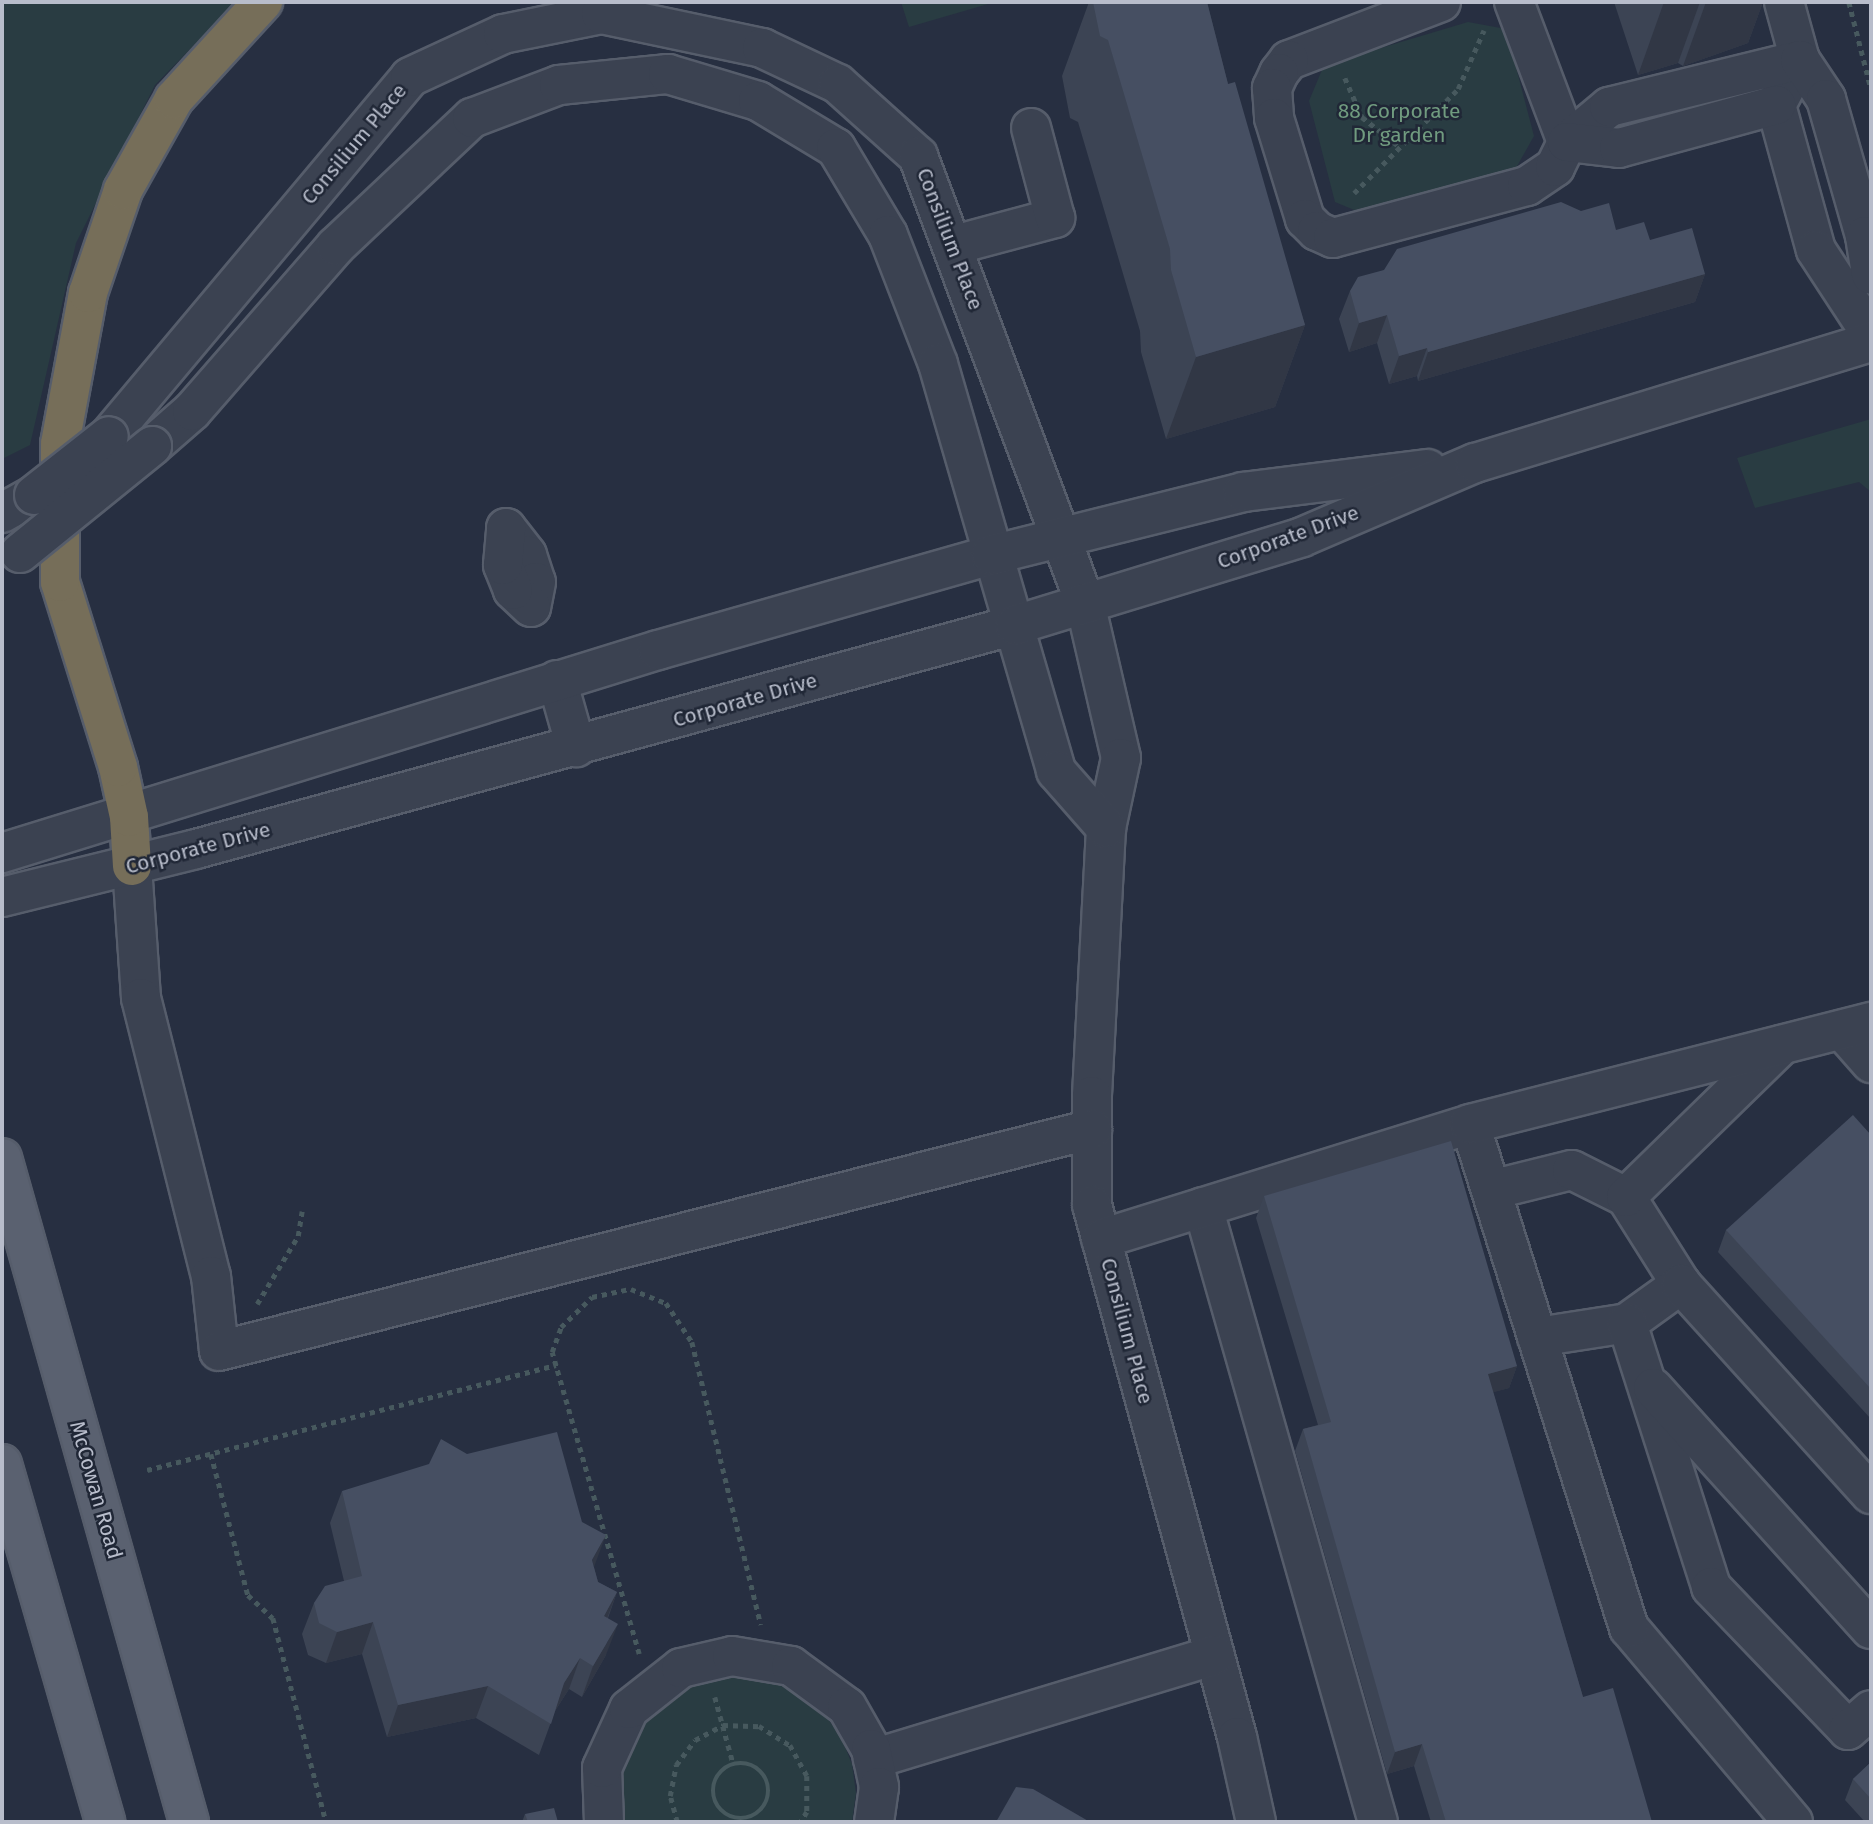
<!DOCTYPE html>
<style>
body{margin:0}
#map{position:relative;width:1873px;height:1824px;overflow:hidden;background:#272f41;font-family:"Fira Sans",sans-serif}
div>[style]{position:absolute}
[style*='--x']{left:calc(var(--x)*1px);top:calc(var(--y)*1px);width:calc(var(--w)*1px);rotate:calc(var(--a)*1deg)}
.green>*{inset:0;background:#293c42}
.path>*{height:4.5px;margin-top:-2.25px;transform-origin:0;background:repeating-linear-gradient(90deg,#47595e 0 5px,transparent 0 10px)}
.path>.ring{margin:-2.25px;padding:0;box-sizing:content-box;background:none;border:4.5px solid #47595e;border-radius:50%}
.roads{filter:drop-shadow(2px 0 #565d6b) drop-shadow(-2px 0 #565d6b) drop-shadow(0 2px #565d6b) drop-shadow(0 -2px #565d6b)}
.minor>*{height:38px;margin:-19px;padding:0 19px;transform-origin:19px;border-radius:19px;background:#3b4251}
.major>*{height:38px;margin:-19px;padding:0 19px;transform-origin:19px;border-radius:19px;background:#5a6170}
.highway>*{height:38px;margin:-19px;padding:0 19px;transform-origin:19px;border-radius:19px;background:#766e59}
.bridges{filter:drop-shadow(2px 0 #565d6b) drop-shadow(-2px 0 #565d6b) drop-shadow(0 2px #565d6b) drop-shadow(0 -2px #565d6b)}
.minor-bridge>*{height:38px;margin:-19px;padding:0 19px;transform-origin:19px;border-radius:19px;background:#3b4251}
.wall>*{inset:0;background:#3c4454}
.shaded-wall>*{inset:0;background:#313745}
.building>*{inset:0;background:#464f62}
span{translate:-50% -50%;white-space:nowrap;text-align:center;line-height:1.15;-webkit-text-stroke:5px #202736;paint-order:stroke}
.park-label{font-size:21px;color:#709b7f}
.street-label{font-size:21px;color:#b8bdcb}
.frame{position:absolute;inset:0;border:4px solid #b8bdcb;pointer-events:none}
</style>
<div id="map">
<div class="green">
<i style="clip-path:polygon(2px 2px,236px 2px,155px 85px,76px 243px,30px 445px,2px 459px)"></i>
<i style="clip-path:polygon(901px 2px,995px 2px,909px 27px)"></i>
<i style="clip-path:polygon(1468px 22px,1506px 29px,1534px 136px,1516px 168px,1364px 214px,1335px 202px,1309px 101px,1324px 65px)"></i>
<i style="clip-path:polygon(1871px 419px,1871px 492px,1859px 482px,1755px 508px,1737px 458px)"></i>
<i style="clip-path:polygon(730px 1675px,774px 1681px,823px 1712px,841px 1737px,852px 1764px,856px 1793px,852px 1822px,622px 1822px,618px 1793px,622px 1764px,641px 1724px,686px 1687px)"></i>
</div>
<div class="path">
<i style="--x:1849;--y:2;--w:89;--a:75.7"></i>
<i style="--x:1345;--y:78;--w:43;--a:66.4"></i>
<i style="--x:1362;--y:117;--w:48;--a:38.3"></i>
<i style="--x:1354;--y:193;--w:147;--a:-45"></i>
<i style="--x:1458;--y:89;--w:64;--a:-66.2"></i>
<i style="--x:257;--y:1304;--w:79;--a:-58.9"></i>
<i style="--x:298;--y:1236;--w:25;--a:-81"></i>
<i style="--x:211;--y:1454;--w:146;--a:75.3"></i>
<i style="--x:248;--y:1595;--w:34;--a:43"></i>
<i style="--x:273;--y:1618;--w:211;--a:75.4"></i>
<i style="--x:147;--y:1470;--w:422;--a:-14.4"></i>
<i style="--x:639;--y:1654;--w:314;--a:-106.1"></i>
<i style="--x:552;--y:1352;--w:27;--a:-70"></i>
<i style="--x:561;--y:1327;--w:43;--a:-44.1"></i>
<i style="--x:592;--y:1297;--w:40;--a:-12"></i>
<i style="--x:631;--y:1289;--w:38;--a:22"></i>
<i style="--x:666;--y:1303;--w:47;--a:56.3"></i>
<i style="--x:692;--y:1342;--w:291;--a:76.3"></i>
<i style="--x:715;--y:1697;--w:68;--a:74.7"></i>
<i class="ring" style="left:713px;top:1763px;width:51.5px;height:51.5px"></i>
<i style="--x:677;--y:1822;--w:27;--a:-105"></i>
<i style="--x:670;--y:1796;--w:32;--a:-79"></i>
<i style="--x:676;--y:1765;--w:31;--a:-53"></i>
<i style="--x:695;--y:1740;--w:32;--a:-28"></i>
<i style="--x:723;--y:1725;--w:36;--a:2"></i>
<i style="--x:759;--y:1726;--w:36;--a:32"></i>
<i style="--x:790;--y:1745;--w:35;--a:61"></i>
<i style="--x:807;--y:1776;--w:36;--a:90"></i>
<i style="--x:807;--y:1812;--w:12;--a:121"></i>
</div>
<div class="roads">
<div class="minor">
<i style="--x:1441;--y:2;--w:163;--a:159.1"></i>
<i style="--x:1289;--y:60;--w:16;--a:128"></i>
<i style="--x:1279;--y:73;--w:17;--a:115"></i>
<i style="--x:1272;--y:88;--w:30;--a:86"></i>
<i style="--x:1274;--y:118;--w:106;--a:72.9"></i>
<i style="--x:1305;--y:219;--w:17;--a:45"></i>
<i style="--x:1317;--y:231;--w:17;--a:24"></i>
<i style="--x:1333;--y:238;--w:201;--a:-15"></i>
<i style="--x:1527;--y:186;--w:34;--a:-34"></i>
<i style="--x:1555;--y:167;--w:28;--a:-64"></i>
<i style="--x:1567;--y:142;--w:150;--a:-110.7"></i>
<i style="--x:1784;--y:2;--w:60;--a:74.6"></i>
<i style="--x:1800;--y:60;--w:51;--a:118.1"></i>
<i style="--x:1776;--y:105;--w:150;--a:74.6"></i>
<i style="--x:1816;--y:250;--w:100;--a:56.8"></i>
<i style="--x:1567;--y:142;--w:55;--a:-39.8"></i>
<i style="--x:1609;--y:107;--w:197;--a:-13.8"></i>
<i style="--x:1800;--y:60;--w:47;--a:56.3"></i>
<i style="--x:1826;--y:99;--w:142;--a:74.1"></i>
<i style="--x:1865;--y:236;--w:39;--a:81"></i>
<i style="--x:1567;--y:142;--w:52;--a:6.6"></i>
<i style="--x:1619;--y:148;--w:163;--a:-15.3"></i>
<i style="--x:954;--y:245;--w:105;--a:-15"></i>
<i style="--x:1055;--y:218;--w:93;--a:-104.9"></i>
<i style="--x:109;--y:436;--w:468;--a:-50"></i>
<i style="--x:410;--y:77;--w:102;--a:-24.8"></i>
<i style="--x:503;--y:34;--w:100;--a:-11.5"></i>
<i style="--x:601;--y:14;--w:165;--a:11.9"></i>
<i style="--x:762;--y:48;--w:84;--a:25.3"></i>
<i style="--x:838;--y:84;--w:108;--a:42"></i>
<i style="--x:918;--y:156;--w:477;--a:69.5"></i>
<i style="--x:1085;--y:603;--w:159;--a:76.9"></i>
<i style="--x:1121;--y:758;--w:72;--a:102.1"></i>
<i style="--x:1106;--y:828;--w:268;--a:93"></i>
<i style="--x:1092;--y:1096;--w:109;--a:90"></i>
<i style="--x:1092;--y:1205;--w:551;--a:74.75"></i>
<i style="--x:1237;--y:1737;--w:87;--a:77.4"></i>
<i style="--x:152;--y:446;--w:53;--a:-41.2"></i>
<i style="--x:192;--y:411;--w:219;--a:-48.9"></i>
<i style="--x:336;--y:246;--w:187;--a:-43.3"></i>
<i style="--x:472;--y:118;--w:93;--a:-20.8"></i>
<i style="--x:559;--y:85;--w:110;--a:-5.8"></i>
<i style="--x:668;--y:74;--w:94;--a:16.7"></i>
<i style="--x:758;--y:101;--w:91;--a:31.1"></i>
<i style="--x:836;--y:148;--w:101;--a:59.1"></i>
<i style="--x:888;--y:235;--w:138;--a:68.8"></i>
<i style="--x:938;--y:364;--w:424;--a:73.8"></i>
<i style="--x:1056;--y:771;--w:76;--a:48.7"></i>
<i style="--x:2;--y:513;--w:37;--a:-29"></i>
<i style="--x:506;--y:528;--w:34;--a:52"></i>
<i style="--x:527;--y:555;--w:28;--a:72"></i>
<i style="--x:536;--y:582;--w:25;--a:101"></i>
<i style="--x:531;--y:607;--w:25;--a:-137"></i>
<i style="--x:513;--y:590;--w:27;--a:-112"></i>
<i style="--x:503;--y:565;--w:37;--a:-85"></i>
<i style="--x:557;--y:680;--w:70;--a:74.2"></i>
<i style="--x:2;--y:853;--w:687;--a:-17.19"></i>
<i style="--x:658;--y:650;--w:346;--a:-15.9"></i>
<i style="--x:991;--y:555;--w:260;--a:-14"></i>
<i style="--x:1243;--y:492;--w:186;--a:-7.1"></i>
<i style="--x:132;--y:866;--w:132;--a:86.1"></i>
<i style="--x:141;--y:998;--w:287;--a:75.9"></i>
<i style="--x:211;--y:1276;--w:75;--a:83.9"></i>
<i style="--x:219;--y:1351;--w:901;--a:-14.27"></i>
<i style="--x:2;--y:897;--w:200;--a:-13.9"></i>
<i style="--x:196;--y:849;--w:849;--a:-15.3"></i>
<i style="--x:1015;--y:625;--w:300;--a:-17"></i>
<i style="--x:1302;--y:537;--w:188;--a:-23.2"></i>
<i style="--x:1475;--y:463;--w:414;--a:-17"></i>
<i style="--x:1842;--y:1030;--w:44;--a:48.7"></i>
<i style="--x:1491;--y:1190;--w:83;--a:-13.9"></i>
<i style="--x:1572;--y:1170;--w:60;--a:26.6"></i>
<i style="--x:1203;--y:1207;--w:639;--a:74.12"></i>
<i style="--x:1101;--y:1239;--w:387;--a:-17.3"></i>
<i style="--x:1681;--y:1284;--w:103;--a:-122.3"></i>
<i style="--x:1626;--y:1197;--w:218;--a:-44.3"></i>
<i style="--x:1627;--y:1323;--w:67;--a:-35.8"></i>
<i style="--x:1681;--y:1284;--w:283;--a:47.9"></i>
<i style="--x:1537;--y:1337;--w:91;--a:-8.8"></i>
<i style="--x:1627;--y:1323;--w:277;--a:72.3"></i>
<i style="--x:1711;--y:1587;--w:198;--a:46.2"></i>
<i style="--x:1848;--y:1730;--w:30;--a:-41"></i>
<i style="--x:1653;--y:1388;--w:325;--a:47.9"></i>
<i style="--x:873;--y:1759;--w:357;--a:-16.9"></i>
<i style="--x:604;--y:1822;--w:54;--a:-92.1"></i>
<i style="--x:602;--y:1768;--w:65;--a:-65.4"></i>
<i style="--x:629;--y:1709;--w:66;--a:-38.3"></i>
<i style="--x:681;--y:1668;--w:52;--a:-13.2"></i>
<i style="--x:732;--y:1656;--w:60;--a:9.6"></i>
<i style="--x:791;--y:1666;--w:69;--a:36.2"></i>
<i style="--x:847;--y:1707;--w:48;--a:60.3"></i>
<i style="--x:871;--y:1749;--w:39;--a:78"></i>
<i style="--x:879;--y:1787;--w:35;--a:98"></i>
<i style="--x:1793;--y:1822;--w:254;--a:-130.2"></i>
<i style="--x:1629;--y:1628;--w:528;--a:-107.51"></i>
<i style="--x:1470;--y:1124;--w:414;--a:-14.3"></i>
</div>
<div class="major">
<i style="--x:2;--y:1158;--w:690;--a:74.27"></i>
<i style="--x:2;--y:1464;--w:373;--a:73.9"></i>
</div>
<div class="highway">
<i style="--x:132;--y:866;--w:49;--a:-93.5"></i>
<i style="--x:129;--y:817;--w:51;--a:-102.4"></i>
<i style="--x:118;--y:767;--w:194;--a:-107.4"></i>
<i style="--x:60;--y:582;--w:138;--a:-90"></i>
<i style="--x:60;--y:444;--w:154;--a:-79.5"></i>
<i style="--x:88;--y:293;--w:109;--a:-71.2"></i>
<i style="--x:123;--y:190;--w:104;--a:-60.7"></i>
<i style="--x:174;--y:99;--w:132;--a:-47.5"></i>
</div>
</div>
<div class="bridges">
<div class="minor-bridge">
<i style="--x:34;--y:495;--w:95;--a:-38.2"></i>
<i style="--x:20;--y:553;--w:170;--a:-39"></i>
</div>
</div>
<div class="wall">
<i style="clip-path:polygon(1089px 2px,1207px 2px,1228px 84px,1305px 325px,1275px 407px,1166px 439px,1141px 352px,1140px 331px,1078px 122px,1070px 118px,1062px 76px)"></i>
<i style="clip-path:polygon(1614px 2px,1763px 2px,1748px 43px,1683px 66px,1678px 63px,1638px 75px)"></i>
<i style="clip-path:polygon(1581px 211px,1616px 230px,1650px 240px,1705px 274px,1695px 302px,1418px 381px,1417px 376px,1389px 384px,1377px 343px,1349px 352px,1339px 319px,1350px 291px,1384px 270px)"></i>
<i style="clip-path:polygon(1871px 1135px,1871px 1419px,1718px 1252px,1726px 1230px)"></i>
<i style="clip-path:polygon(1264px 1196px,1517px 1366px,1509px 1388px,1493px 1392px,1583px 1697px,1652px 1822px,1431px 1822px,1414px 1766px,1387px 1774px,1295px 1451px,1303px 1429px,1318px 1425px,1256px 1218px)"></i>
<i style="clip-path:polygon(342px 1491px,594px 1568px,598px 1582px,617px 1592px,608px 1618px,606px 1655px,582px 1697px,569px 1689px,555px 1711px,539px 1755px,476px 1718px,387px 1737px,362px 1654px,326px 1663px,308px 1655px,302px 1634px,314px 1603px,344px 1581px,330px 1523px)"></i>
<i style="clip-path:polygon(1871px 1762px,1871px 1822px,1865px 1822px,1845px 1800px,1853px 1779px)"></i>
<i style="clip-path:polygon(525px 1814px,558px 1822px,522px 1822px)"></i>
</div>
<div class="shaded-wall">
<i style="clip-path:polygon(1664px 2px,1700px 2px,1678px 63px,1638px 75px)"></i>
<i style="clip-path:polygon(1706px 2px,1763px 2px,1748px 43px,1683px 66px)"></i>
<i style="clip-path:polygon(1705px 274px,1695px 302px,1418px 381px,1428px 352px)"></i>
<i style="clip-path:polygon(1387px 315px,1377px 343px,1349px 352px,1359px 323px)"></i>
<i style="clip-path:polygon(1305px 325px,1275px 407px,1166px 439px,1196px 357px)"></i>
<i style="clip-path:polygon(1427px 348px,1417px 376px,1389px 384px,1399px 356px)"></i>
<i style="clip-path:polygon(1517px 1366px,1509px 1388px,1480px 1396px,1488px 1374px)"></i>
<i style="clip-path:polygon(606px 1535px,594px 1567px,592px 1560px)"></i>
<i style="clip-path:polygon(617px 1592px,605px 1624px,604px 1616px)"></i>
<i style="clip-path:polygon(373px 1622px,362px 1654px,326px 1663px,337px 1632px)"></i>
<i style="clip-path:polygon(618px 1624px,606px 1655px,582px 1697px,593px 1666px)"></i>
<i style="clip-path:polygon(580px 1658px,569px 1689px,553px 1714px,564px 1683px)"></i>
<i style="clip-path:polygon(488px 1686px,476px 1718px,387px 1737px,398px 1705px)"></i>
<i style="clip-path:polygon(1422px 1744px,1414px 1766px,1387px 1774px,1395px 1752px)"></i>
</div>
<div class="building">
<i style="clip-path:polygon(1093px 2px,1207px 2px,1228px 84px,1235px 82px,1305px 325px,1196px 357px,1171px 270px,1170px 249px,1108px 40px,1100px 36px)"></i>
<i style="clip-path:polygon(1561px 202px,1581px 211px,1609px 203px,1616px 230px,1644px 222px,1650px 240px,1692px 228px,1705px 274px,1428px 352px,1427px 348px,1399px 356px,1387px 315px,1359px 323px,1350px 291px,1358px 277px,1384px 270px,1397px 249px)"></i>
<i style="clip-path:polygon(1853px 1115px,1871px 1135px,1871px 1389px,1726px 1230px)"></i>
<i style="clip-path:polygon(1451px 1141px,1517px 1366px,1488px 1374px,1583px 1697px,1613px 1688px,1652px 1822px,1446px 1822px,1422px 1744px,1395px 1752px,1303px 1429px,1331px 1422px,1264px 1196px)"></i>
<i style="clip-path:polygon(557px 1432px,582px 1522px,606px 1535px,592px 1560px,598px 1582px,617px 1592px,604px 1616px,618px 1624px,593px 1666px,580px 1658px,564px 1683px,551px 1724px,488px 1686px,398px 1705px,373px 1622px,337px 1632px,319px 1623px,314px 1603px,325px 1586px,362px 1576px,342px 1491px,429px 1464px,441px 1439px,467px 1454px)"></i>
<i style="clip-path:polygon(1871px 1762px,1871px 1799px,1853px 1779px)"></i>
<i style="clip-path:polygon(1016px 1787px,1033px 1789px,1090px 1822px,996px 1822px)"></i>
<i style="clip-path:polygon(554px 1808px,558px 1822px,528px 1822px,525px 1814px)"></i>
</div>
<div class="park-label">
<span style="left:1399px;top:123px">88 Corporate<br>Dr garden</span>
</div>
<div class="street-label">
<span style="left:354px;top:144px;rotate:-50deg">Consilium Place</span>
<span style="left:950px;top:239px;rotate:69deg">Consilium Place</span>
<span style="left:1288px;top:537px;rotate:-20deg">Corporate Drive</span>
<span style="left:745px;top:700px;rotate:-16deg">Corporate Drive</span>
<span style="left:198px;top:848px;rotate:-15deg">Corporate Drive</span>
<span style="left:1127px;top:1331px;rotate:75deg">Consilium Place</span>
<span style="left:96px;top:1490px;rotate:74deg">McCowan Road</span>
</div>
<div class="frame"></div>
</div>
